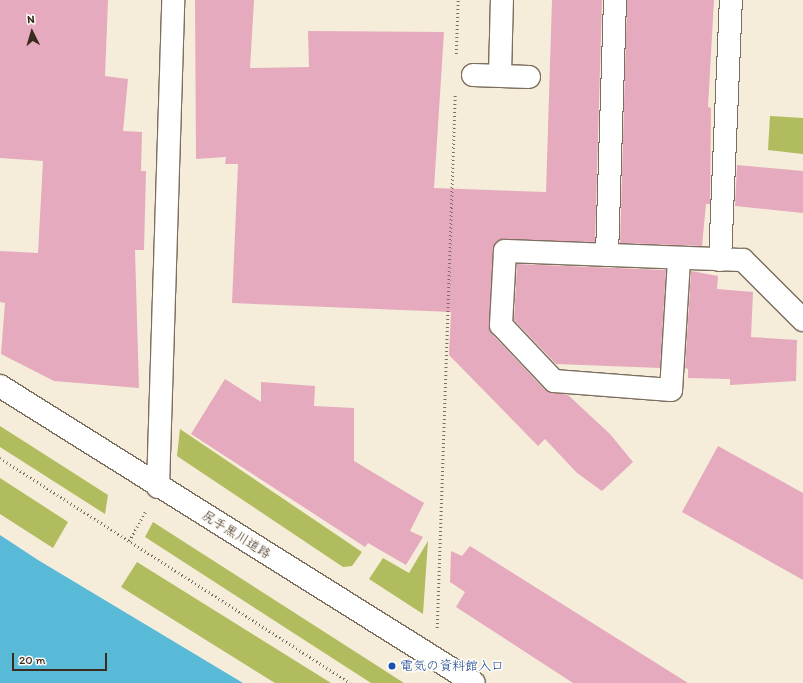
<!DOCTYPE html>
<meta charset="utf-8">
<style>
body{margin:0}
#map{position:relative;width:803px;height:683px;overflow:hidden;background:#f5edd9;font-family:Itim,"Klee One",sans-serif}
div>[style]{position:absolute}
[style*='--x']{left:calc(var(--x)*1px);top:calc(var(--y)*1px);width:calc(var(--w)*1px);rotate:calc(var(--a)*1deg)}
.green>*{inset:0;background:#b0bc5d}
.water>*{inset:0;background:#59bad8}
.building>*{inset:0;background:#e5aabd}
.path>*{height:2.5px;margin-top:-1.25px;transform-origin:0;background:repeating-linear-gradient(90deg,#7c6e5f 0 1px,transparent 0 4px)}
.roads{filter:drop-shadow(1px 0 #7c6e5f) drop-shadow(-1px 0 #7c6e5f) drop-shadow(0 1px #7c6e5f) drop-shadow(0 -1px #7c6e5f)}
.minor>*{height:22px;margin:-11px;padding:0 11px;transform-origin:11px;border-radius:11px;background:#fff}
.major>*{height:22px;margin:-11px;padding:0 11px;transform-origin:11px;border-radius:11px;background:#fff}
.dots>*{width:11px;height:11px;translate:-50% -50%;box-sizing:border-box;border:2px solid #fdfcf7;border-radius:50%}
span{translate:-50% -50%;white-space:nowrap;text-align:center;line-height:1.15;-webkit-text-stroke:3.5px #fdfcf7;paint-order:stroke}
.street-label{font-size:13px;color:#3b2a1e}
.transit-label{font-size:13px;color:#164399}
.left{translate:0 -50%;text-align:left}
.north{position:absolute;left:12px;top:12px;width:40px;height:40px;-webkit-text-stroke:3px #fdfcf7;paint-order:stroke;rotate:355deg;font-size:11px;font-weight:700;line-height:16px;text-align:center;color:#3b2a1e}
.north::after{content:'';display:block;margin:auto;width:14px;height:18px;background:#3b2a1e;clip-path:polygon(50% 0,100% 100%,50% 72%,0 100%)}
.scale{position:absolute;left:12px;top:653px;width:95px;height:18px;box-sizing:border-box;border:2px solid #3b2a1e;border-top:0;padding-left:5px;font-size:12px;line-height:14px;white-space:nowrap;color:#3b2a1e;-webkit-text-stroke:3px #fdfcf7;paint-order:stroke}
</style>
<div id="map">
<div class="green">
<i style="clip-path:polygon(770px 116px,803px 118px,803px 154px,768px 150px)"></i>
<i style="clip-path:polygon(0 426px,108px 495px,105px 514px,0 447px)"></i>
<i style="clip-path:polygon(180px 429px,362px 552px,352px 566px,343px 567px,177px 456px)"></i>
<i style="clip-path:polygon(0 478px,68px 522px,53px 548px,0 514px)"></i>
<i style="clip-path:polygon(153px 522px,404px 683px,371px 683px,145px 537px)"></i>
<i style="clip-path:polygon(428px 541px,423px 614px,369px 579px,383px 558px,409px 573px)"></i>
<i style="clip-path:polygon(137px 562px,331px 683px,275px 683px,121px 587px)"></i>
</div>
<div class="water">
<i style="clip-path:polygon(0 535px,38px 560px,243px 683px,0 683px)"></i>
</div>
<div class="building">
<i style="clip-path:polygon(0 0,108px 0,105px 76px,128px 79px,123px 131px,142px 132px,141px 171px,146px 171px,144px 250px,135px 250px,139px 388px,54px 381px,1px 354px,5px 303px,0 302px,0 251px,38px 253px,43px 161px,0 158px)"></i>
<i style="clip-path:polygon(195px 0,254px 0,250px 68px,309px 67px,308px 31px,444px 32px,434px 188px,546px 192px,552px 0,602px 0,595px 242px,499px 240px,493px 250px,489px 324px,492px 334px,545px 390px,568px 395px,610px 434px,633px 462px,602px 491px,577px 473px,545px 439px,538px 446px,449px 355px,451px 312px,232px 303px,238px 164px,225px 164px,226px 157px,196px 159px)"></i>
<i style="clip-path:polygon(627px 0,714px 0,708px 107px,711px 108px,710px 204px,706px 204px,702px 246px,620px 243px)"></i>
<i style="clip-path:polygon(737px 165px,803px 171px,803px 213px,735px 206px)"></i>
<i style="clip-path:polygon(517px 264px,666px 270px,660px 368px,556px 364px,514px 320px)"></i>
<i style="clip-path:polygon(691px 271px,718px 276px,717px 289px,753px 292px,751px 337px,797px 340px,796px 381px,730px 385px,730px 379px,688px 378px,688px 369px,685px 368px)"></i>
<i style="clip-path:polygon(225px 379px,261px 402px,261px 382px,315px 386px,314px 406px,354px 408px,354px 461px,424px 503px,410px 531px,423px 537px,406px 565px,368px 543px,365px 547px,191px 434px)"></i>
<i style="clip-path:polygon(718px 446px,803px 493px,803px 580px,682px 512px)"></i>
<i style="clip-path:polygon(470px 546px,688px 683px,573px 683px,456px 607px,465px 592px,450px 582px,451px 551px,462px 556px)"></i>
</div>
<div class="path">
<i style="--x:456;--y:54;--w:54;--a:-87.9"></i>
<i style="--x:0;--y:458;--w:416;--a:32.7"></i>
<i style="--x:129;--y:541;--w:35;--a:-61"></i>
<i style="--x:437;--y:628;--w:533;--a:-88.07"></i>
</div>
<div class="roads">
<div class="minor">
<i style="--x:500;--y:74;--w:74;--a:-88.5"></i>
<i style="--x:473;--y:75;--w:56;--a:2"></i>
<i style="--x:607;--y:255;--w:255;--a:-88.2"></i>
<i style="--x:679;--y:260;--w:130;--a:93.5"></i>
<i style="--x:671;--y:390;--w:117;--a:-175.6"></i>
<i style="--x:554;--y:381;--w:77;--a:-133.4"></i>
<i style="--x:501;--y:325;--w:74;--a:-86.9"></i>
<i style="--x:505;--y:251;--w:238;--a:2.2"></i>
<i style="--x:743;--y:260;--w:85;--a:45"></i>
<i style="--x:720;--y:260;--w:260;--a:-87.6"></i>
<i style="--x:158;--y:487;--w:487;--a:-88.2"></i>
</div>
<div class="major">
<i style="--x:0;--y:386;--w:559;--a:32.07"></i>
</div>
</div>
<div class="dots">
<i style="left:392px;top:666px;background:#1a4fb4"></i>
</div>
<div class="street-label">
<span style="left:236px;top:535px;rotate:32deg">尻手黒川道路</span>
</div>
<div class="transit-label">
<span class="left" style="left:400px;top:666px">電気の資料館入口</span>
</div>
<div class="north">N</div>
<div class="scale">20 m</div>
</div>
